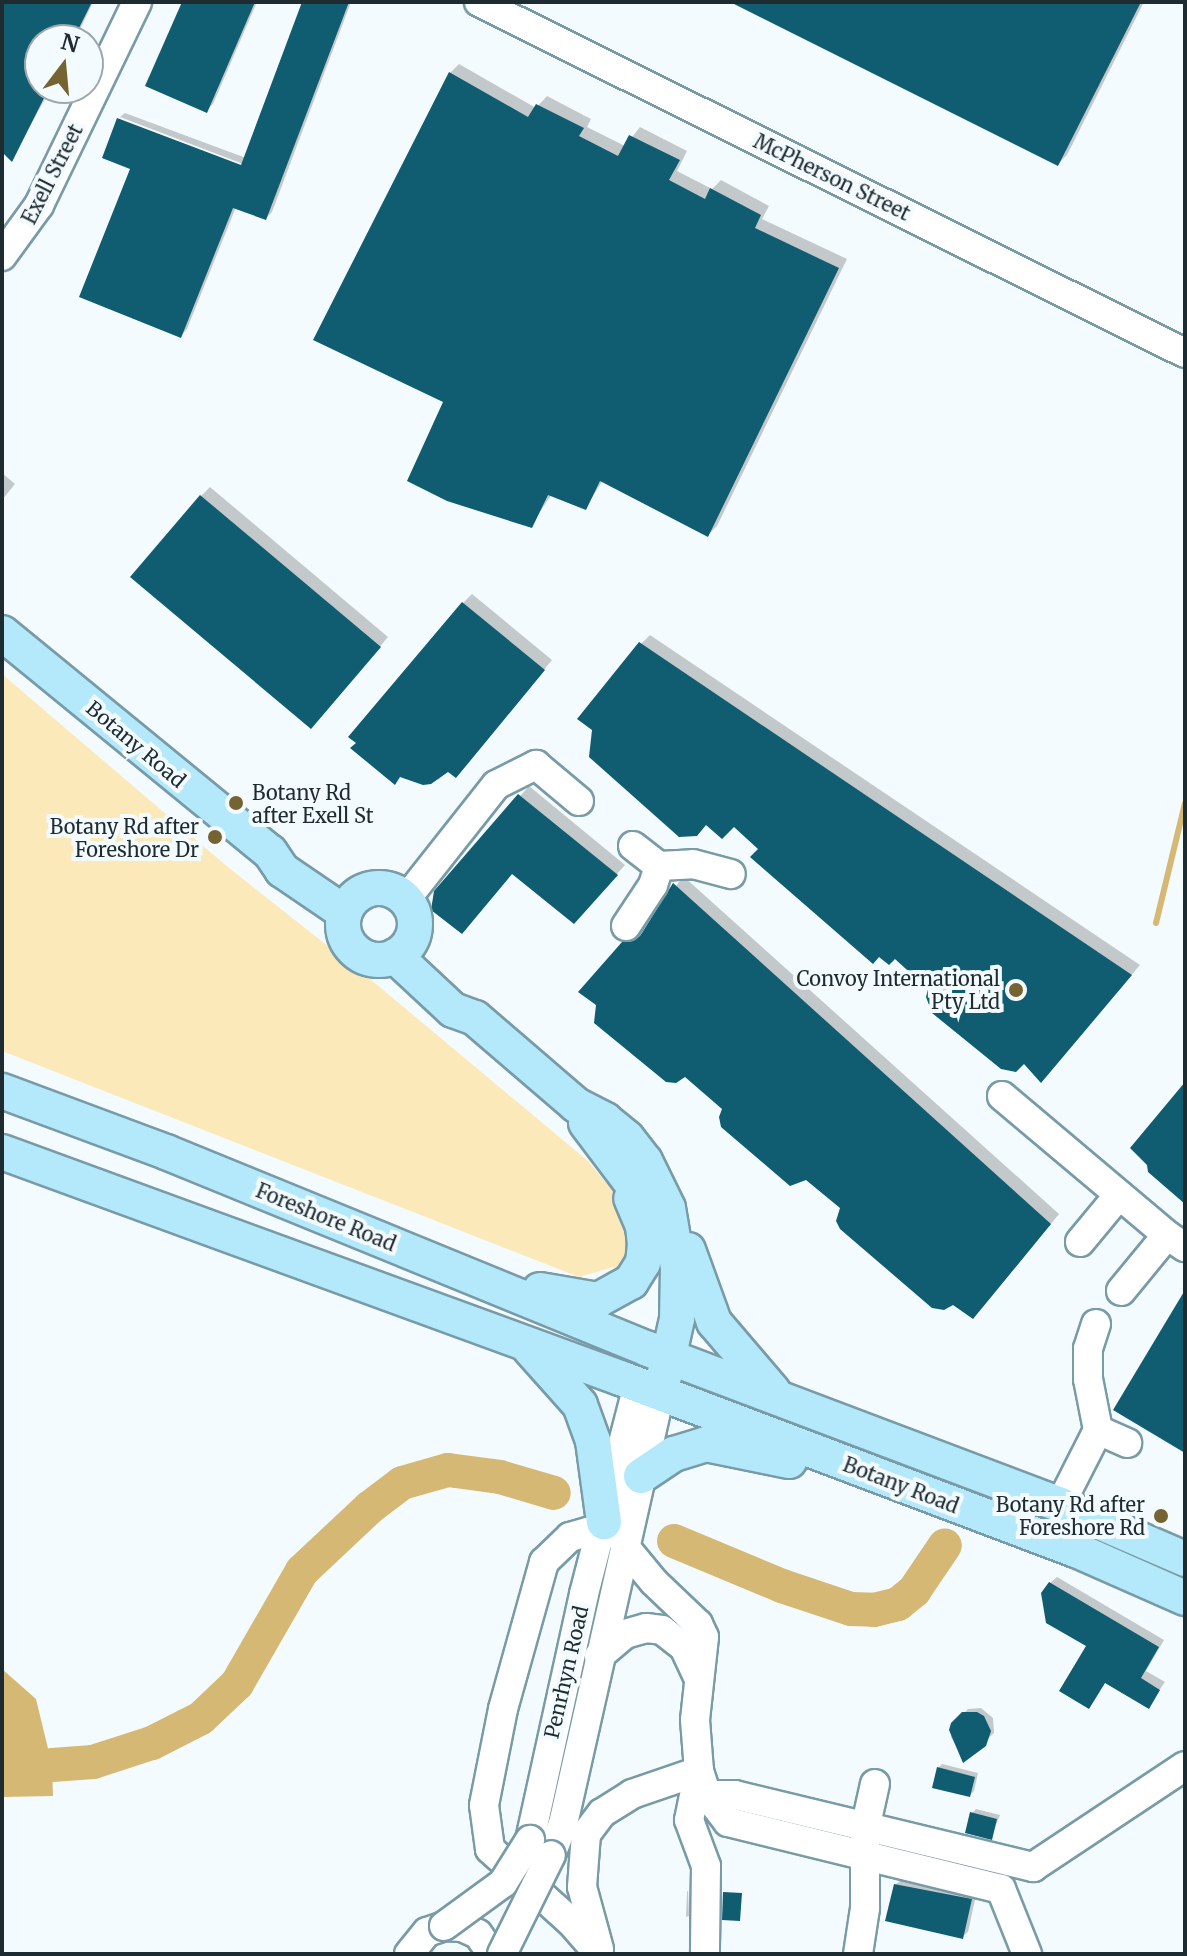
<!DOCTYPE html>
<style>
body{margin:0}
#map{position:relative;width:1187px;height:1956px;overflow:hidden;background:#f4fbfe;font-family:Merriweather,serif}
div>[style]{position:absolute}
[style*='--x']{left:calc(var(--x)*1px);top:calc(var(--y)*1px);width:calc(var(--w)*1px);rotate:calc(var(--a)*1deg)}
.green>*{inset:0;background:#fce9ba}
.water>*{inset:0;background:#d4b873}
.shadow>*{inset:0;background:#0003}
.stream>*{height:6px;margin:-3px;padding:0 3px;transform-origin:3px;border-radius:3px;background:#d4b873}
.river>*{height:34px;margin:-17px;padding:0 17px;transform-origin:17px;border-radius:17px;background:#d4b873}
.building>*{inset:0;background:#105c70}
.roads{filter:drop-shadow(2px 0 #789ba7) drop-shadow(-2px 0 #789ba7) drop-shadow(0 2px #789ba7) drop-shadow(0 -2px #789ba7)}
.minor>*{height:28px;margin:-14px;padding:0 14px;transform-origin:14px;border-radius:14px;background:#fff}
.major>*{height:34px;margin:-17px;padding:0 17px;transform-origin:17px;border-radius:17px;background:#b3e9fb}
.major>.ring{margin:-17px;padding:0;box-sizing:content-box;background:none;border:34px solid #b3e9fb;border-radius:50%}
.bridges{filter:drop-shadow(2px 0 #789ba7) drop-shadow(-2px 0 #789ba7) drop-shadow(0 2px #789ba7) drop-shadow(0 -2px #789ba7)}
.minor-bridge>*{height:28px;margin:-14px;padding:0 14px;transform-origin:14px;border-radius:14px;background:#fff}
.dots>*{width:22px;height:22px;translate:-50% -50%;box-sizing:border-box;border:4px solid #f4fbfe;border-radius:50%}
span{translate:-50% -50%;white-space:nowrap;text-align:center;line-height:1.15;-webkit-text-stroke:8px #f4fbfe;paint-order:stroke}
.street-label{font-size:20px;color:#1e2c31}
.poi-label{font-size:20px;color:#1e2c31}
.left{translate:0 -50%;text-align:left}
.right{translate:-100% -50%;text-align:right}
.frame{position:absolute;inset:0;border:4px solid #1e2c31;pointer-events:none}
.north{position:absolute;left:24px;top:24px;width:80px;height:80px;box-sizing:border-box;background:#f4fbfe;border:2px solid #9ea8ac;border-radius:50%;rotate:16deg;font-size:22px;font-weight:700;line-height:32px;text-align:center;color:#1e2c31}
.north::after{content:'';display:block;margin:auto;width:28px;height:36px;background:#766332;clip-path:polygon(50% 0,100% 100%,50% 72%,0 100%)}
</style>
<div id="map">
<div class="green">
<i style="clip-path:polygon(2px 674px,229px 868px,376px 984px,588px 1161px,605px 1182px,615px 1177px,639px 1234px,618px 1273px,614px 1267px,579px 1277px,2px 1051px)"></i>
</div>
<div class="water">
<i style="clip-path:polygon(2px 1669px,36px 1699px,52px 1765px,53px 1796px,2px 1797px)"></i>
</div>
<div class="shadow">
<i style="clip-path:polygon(2px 2px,93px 2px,75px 40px,40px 40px,40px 88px,51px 88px,12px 159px,2px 149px)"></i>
<i style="clip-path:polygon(184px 2px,257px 2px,213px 104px,207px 110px)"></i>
<i style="clip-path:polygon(305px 2px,351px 2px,272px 212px,266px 218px,236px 207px,187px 329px,181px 336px,132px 168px,104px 157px,119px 119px,250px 170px,251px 167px,120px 117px,125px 113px,246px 158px)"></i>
<i style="clip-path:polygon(735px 2px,1144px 2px,1067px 155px,1058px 164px)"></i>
<i style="clip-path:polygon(459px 64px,536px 108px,547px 96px,591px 119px,587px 127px,625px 146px,640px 127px,687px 151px,677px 171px,712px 189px,721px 180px,769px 206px,762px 219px,847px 259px,717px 526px,708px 535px,603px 480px,586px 507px,552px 494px,531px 525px,445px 401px,450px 73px)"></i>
<i style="clip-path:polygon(2px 473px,15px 484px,2px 500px)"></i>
<i style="clip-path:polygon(210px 487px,388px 637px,320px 718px,201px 496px)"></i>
<i style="clip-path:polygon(472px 594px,552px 660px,465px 767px,448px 769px,439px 779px,418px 781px,463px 603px)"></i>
<i style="clip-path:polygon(650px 635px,1140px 965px,1050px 1071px,1024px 1062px,761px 849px,641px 644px)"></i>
<i style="clip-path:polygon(529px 786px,625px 865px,582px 913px,513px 872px,436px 892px)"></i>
<i style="clip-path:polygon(683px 876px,1059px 1214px,982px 1308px,842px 1207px,623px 943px,633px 934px,644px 933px)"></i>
<i style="clip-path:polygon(1057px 1577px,1164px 1640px,1146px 1671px,1165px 1682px,1148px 1706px,1106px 1681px,1089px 1706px,1089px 1645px,1050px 1583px)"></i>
<i style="clip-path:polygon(981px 1708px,993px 1718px,994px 1733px,964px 1760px,951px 1737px,953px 1724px,968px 1709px)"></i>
<i style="clip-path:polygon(942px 1764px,978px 1773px,974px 1791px,970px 1795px,938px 1768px)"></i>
<i style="clip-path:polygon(976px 1809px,1000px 1815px,991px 1837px,972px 1813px)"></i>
<i style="clip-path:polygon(901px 1880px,976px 1895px,968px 1932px,962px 1937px,895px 1885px)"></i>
<i style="clip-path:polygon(688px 1890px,689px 1916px,686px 1917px,687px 1892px)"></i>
</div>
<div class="stream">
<i style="--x:1156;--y:923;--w:123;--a:-76.4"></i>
</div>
<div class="river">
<i style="--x:674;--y:1541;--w:117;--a:22.6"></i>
<i style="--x:782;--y:1586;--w:73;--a:18.4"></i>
<i style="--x:851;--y:1609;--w:23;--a:2"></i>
<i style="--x:874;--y:1610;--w:25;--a:-14"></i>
<i style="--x:898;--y:1604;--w:21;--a:-39"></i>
<i style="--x:914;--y:1591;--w:55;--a:-56"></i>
<i style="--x:52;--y:1765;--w:41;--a:-4.2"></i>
<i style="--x:93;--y:1762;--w:62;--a:-17.9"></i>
<i style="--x:152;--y:1743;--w:55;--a:-27"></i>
<i style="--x:201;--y:1718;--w:50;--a:-43.4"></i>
<i style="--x:237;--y:1684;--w:130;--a:-60.1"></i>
<i style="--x:302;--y:1571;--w:92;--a:-43.2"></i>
<i style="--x:369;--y:1508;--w:41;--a:-37.1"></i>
<i style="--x:402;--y:1483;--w:48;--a:-15.8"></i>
<i style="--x:448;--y:1470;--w:52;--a:7.7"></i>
<i style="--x:500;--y:1477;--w:56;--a:16.5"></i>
</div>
<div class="building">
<i style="clip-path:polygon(2px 2px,92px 2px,73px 40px,40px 40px,40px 88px,49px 88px,12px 162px,2px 152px)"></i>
<i style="clip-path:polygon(182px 2px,255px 2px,207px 113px,145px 86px)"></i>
<i style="clip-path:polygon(302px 2px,349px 2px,266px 220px,233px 208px,181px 338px,79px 297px,130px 169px,102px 158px,117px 118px,241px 165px)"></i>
<i style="clip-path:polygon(730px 2px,1141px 2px,1058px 166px)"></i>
<i style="clip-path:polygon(449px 72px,528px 117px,536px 104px,584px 128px,579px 136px,618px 156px,629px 135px,680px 160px,669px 180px,705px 199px,710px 188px,761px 215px,755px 228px,839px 268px,708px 537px,600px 481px,586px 510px,548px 495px,532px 528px,447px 501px,407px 481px,443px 402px,313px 340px)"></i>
<i style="clip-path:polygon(200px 495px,381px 647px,311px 729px,130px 577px)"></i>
<i style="clip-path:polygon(462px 602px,545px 670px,456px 778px,448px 772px,431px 784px,423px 785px,400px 777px,395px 785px,350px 748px,356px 743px,348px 737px)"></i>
<i style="clip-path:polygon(639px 642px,1132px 975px,1041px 1083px,1024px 1064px,1016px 1072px,1001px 1069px,932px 1013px,926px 997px,928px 989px,895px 959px,889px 965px,879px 957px,873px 964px,750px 857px,758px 849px,734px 827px,722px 839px,706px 825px,697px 836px,679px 837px,589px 757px,592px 730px,577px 719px)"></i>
<i style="clip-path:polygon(518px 794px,618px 875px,574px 924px,512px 874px,462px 934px,431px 910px,434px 891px)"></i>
<i style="clip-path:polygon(673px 883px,1051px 1224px,973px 1319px,953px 1305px,944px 1310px,932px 1308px,840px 1229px,836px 1221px,840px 1208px,806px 1180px,790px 1186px,721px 1127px,719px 1117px,722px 1109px,685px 1077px,676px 1083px,666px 1082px,594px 1023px,596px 1005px,578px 992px,622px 942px,633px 941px,640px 936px)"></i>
<i style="clip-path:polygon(1185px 1082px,1185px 1204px,1148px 1172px,1147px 1165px,1130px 1148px)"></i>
<i style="clip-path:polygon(1185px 1290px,1185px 1453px,1113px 1410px)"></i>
<i style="clip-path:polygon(1049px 1582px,1159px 1647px,1141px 1678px,1160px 1690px,1149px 1709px,1105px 1683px,1089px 1709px,1059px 1691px,1086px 1646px,1046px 1623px,1041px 1593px)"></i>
<i style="clip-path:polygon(962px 1712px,977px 1712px,984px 1716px,991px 1731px,986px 1746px,963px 1763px,949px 1730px,951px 1723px)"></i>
<i style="clip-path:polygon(937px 1767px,975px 1777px,970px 1797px,932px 1788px)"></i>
<i style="clip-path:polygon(970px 1812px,997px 1819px,992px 1840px,965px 1833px)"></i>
<i style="clip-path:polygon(894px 1884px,972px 1899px,963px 1939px,885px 1921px)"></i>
<i style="clip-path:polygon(723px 1892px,742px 1893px,740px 1921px,722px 1920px)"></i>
</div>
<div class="roads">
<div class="minor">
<i style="--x:479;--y:2;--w:788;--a:26.44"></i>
<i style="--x:2;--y:256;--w:63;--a:-54"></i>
<i style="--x:39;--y:205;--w:225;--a:-64.2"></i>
<i style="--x:633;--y:846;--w:33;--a:38"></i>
<i style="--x:659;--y:866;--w:34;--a:-3"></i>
<i style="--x:693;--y:864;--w:39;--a:15"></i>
<i style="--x:406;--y:899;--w:145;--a:-51.7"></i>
<i style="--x:496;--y:785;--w:45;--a:-26.6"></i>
<i style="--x:536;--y:765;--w:56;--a:39.9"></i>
<i style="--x:626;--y:926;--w:49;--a:-56.6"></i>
<i style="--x:653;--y:885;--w:20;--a:-72"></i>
<i style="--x:1002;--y:1096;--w:216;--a:40.1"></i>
<i style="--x:1167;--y:1235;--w:22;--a:34"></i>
<i style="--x:1080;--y:1242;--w:61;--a:-50.3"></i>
<i style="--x:1121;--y:1291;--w:72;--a:-50.6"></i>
<i style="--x:1096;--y:1324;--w:26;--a:108"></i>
<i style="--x:1088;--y:1349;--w:30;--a:90"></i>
<i style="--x:1088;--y:1379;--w:52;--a:78.9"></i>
<i style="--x:1098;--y:1430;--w:32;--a:24"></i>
<i style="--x:1060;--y:1505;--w:84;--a:-63.1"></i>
<i style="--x:625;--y:1547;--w:45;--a:50.4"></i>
<i style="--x:654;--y:1582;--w:61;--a:43.7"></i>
<i style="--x:698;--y:1624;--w:14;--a:65"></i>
<i style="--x:704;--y:1637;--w:83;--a:96.2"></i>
<i style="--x:695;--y:1720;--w:51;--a:85.5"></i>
<i style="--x:699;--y:1771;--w:25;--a:72"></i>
<i style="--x:707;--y:1795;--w:34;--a:52"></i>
<i style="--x:728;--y:1822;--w:281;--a:13.8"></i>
<i style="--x:1001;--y:1889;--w:70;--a:68.2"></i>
<i style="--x:599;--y:1656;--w:34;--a:-40"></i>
<i style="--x:625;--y:1634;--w:22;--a:-16"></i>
<i style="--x:646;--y:1628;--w:16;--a:7"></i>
<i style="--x:662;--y:1630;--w:28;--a:38"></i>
<i style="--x:684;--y:1647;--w:33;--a:65"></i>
<i style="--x:699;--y:1771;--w:50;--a:101.5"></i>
<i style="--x:689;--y:1820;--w:49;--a:69.7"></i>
<i style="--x:706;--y:1866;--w:88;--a:90.7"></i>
<i style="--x:707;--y:1795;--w:28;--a:0"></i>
<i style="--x:735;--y:1795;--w:307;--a:13.6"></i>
<i style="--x:1033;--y:1867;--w:182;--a:-33.6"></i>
<i style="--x:530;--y:1840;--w:252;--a:-77.6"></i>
<i style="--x:584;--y:1594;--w:216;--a:-75.5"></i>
<i style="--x:551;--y:1855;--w:33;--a:-69"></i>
<i style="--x:563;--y:1824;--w:442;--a:-77.3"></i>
<i style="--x:599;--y:1949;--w:64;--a:-105.3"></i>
<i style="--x:582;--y:1887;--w:53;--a:-85.7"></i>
<i style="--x:586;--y:1834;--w:26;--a:-53"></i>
<i style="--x:602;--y:1813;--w:36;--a:-32"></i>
<i style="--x:632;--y:1794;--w:71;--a:-18.9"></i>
<i style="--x:409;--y:1954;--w:28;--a:-51"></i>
<i style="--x:427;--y:1932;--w:18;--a:-19"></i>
<i style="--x:444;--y:1926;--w:18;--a:3"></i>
<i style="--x:462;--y:1927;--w:17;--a:24"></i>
<i style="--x:478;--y:1934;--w:24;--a:55"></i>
<i style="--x:599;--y:1954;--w:43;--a:-131.2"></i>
<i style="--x:571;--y:1922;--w:109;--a:-138"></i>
<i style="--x:490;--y:1849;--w:44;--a:-97.8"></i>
<i style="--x:484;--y:1805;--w:98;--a:-78.8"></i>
<i style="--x:503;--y:1709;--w:153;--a:-74.4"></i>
<i style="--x:544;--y:1562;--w:36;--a:-44"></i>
<i style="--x:570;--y:1537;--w:19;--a:-16"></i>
<i style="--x:588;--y:1532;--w:14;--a:21"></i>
<i style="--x:858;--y:1954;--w:47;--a:-81.3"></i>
<i style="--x:865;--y:1908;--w:79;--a:-90"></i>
<i style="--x:865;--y:1829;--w:46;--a:-77.5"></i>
</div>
<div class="major">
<i style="--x:2;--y:633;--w:346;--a:39.3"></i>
<i style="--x:270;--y:852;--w:22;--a:56"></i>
<i style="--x:282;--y:870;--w:76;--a:34.3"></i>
<i class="ring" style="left:343px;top:888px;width:38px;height:38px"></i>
<i style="--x:395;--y:956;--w:79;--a:43"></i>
<i style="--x:453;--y:1010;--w:23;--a:20"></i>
<i style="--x:475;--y:1018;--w:133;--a:40.7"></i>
<i style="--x:576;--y:1105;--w:33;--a:27"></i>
<i style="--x:605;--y:1120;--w:28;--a:39"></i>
<i style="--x:627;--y:1138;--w:29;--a:52"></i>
<i style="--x:645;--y:1161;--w:52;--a:63.9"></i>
<i style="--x:668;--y:1208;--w:61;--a:80.5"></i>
<i style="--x:678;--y:1268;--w:51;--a:91.1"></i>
<i style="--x:677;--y:1319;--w:59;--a:102.6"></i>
<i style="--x:2;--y:1091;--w:175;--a:20.4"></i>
<i style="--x:166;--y:1152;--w:521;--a:22.23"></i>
<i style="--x:648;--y:1349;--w:441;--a:20.7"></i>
<i style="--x:1060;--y:1505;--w:136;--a:23.4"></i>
<i style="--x:586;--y:1123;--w:93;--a:52.9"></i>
<i style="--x:642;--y:1197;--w:22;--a:72"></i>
<i style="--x:2;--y:1152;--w:661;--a:20.08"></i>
<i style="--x:623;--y:1379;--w:482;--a:20.7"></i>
<i style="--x:1074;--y:1549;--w:121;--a:23.8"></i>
<i style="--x:688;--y:1250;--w:77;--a:70.1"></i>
<i style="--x:714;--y:1322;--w:91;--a:49.5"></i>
<i style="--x:540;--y:1290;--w:59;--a:9.8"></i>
<i style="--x:598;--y:1300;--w:38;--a:-29"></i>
<i style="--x:631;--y:1282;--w:22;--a:-58"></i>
<i style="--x:643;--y:1263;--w:18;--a:-84"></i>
<i style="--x:645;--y:1245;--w:19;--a:-96"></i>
<i style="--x:643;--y:1226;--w:30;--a:-113"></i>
<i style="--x:530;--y:1349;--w:75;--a:48.2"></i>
<i style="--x:580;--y:1405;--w:38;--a:70"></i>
<i style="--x:593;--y:1441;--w:82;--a:82.3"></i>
<i style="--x:641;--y:1476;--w:40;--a:-34"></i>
<i style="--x:674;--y:1454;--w:34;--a:-17"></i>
<i style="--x:706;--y:1444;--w:85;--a:11.6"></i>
</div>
</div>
<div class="bridges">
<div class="minor-bridge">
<i style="--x:444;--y:1926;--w:73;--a:-36.1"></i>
<i style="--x:503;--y:1883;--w:51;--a:-57.9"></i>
<i style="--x:502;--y:1954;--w:110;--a:-63.7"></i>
</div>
</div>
<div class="dots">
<i style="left:236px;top:803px;background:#766332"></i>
<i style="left:215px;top:837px;background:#766332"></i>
<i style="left:1016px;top:990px;background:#766332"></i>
<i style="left:1161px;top:1516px;background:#766332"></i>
</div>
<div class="street-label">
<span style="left:52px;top:174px;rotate:-63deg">Exell Street</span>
<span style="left:832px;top:177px;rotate:26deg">McPherson Street</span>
<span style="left:136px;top:744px;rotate:40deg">Botany Road</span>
<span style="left:326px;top:1217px;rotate:22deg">Foreshore Road</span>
<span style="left:901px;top:1485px;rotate:21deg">Botany Road</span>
<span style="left:566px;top:1672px;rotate:-77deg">Penrhyn Road</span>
</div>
<div class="poi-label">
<span class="left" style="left:252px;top:804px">Botany Rd<br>after Exell St</span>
<span class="right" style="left:199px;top:838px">Botany Rd after<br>Foreshore Dr</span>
<span class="right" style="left:1000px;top:990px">Convoy International<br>Pty Ltd</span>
<span class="right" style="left:1145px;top:1516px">Botany Rd after<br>Foreshore Rd</span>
</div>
<div class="frame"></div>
<div class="north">N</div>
</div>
